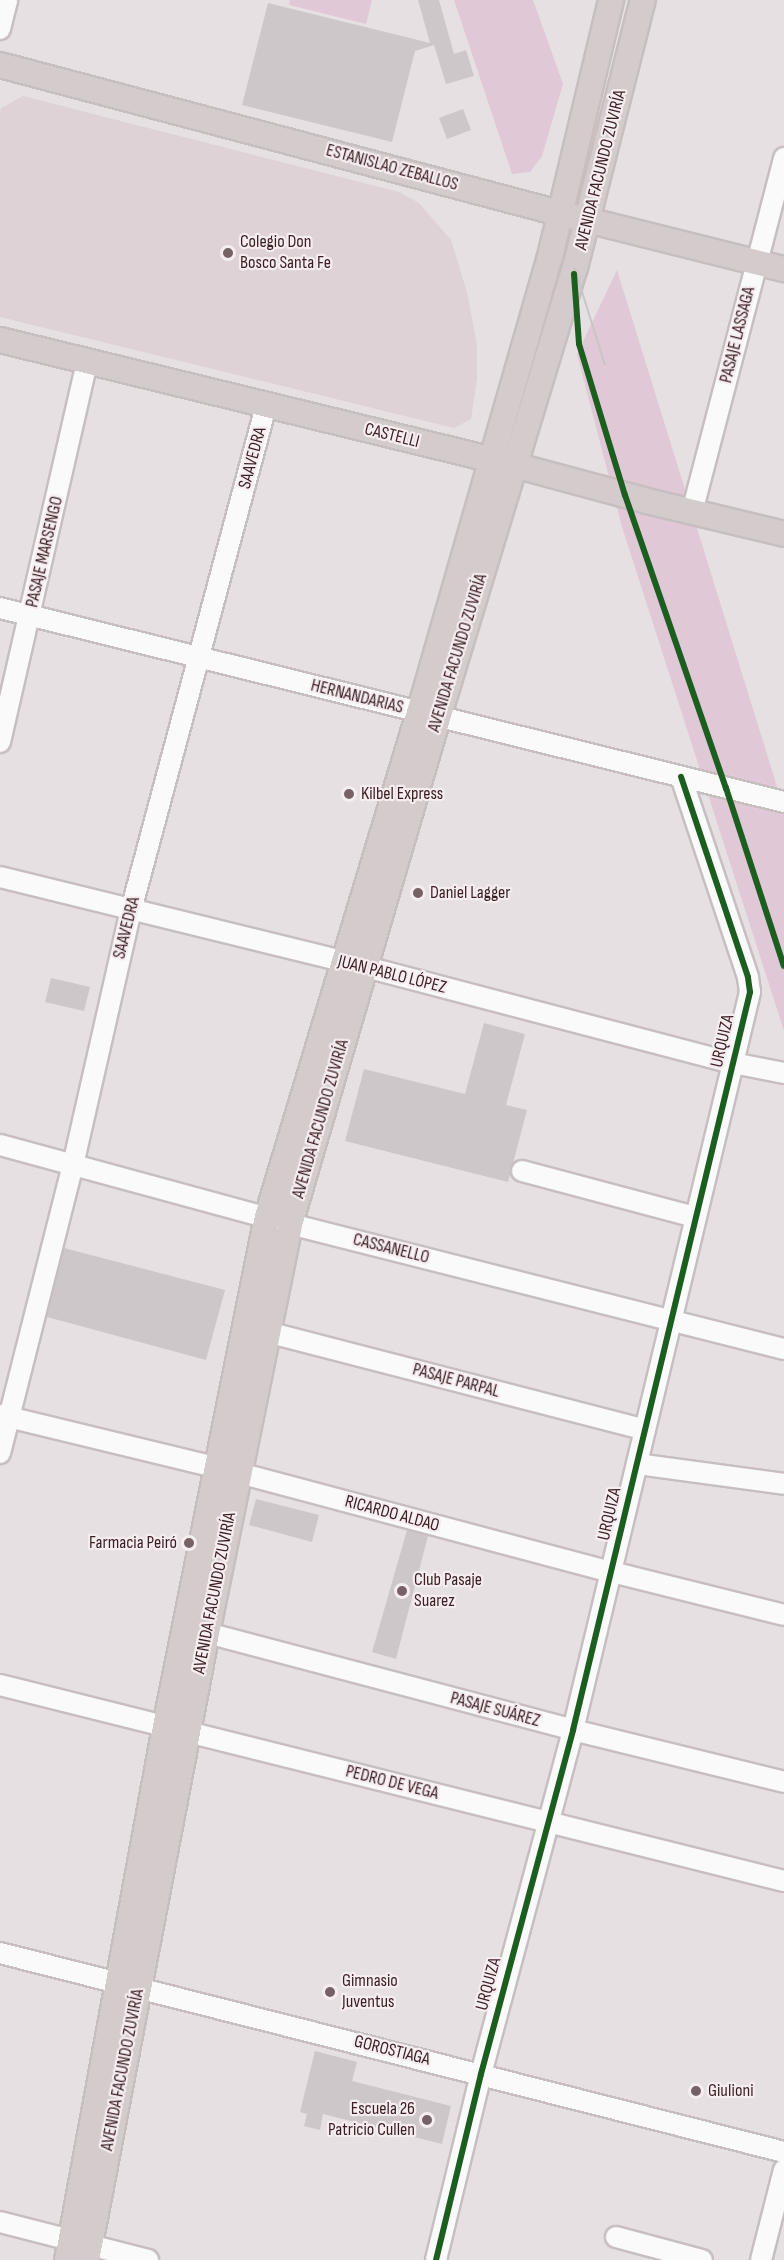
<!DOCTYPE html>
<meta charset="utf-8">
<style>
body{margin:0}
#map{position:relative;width:784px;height:2260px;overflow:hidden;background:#e6e0e2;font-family:"Sofia Sans Condensed",sans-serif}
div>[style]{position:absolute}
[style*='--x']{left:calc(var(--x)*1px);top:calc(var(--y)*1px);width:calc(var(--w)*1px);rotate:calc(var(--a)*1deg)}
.built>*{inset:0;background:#ded2d6}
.green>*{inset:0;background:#e0c8d7}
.building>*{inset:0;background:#cdc7c9}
.roads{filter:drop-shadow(2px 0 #c7bec0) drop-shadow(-2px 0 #c7bec0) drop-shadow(0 2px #c7bec0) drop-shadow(0 -2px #c7bec0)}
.minor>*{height:20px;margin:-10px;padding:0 10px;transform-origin:10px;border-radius:10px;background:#fbfafb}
.major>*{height:24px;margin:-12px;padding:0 12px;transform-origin:12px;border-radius:12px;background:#d4cbcd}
.tram>*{height:1.5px;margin:-0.75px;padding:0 0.75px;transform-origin:0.75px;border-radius:0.75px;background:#c9c5c6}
.cycleway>*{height:6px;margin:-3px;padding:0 3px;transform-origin:3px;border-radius:3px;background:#1b5e20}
.dots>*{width:16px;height:16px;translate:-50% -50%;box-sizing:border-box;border:3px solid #f6edf1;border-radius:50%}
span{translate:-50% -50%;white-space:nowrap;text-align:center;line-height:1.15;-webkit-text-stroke:4.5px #f6edf1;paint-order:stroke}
.street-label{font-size:18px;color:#391e23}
.poi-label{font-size:18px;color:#391e23}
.left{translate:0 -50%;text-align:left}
.right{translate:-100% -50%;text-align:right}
</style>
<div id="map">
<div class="built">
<i style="clip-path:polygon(23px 96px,399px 192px,419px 203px,451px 240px,467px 292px,477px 345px,477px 379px,471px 419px,454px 428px,0 317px,0 113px,1px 108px)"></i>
</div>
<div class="green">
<i style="clip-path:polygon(290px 0,372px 0,366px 24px,289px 5px)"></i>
<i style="clip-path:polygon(454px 0,533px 0,563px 84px,542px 156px,530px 172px,512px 174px)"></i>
<i style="clip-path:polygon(617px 270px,784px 809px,784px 1031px,622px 527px,577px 354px)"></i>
</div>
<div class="building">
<i style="clip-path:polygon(418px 0,439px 0,454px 54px,466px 50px,474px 76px,446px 84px,434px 45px,415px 51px,392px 142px,242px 105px,268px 3px,430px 43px)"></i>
<i style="clip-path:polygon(463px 109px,471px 130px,447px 139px,439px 118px)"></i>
<i style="clip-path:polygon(51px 978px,90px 987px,84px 1011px,45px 1002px)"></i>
<i style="clip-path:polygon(484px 1023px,525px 1034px,506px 1105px,527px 1110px,508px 1182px,345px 1141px,364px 1069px,465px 1094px)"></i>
<i style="clip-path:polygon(64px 1248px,225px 1290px,206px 1360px,47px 1317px)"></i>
<i style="clip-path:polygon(256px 1499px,319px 1515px,312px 1542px,249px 1525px)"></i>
<i style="clip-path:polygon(407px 1530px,428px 1536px,396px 1659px,372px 1652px)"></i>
<i style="clip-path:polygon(315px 2051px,357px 2062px,352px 2081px,451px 2106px,442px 2144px,323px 2114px,320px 2130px,304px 2126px,307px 2114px,300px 2112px)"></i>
</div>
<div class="roads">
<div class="minor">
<i style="--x:0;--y:29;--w:30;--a:-76"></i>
<i style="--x:692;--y:512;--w:366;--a:-75.4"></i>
<i style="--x:0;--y:608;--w:808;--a:13.9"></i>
<i style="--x:0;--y:742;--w:390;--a:-77.1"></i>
<i style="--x:0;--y:877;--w:377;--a:13.8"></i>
<i style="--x:366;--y:967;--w:379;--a:14.7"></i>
<i style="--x:733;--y:1063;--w:52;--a:11.1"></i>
<i style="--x:0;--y:1145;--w:301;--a:15.2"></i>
<i style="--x:290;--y:1224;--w:510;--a:14.2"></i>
<i style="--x:522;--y:1171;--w:179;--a:14.9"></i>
<i style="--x:267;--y:1332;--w:390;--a:14.5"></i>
<i style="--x:0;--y:1415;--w:246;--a:13.6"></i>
<i style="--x:239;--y:1473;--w:386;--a:14.9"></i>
<i style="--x:612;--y:1572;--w:177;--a:14"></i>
<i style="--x:0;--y:1453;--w:297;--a:-75.8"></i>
<i style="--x:73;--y:1165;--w:262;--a:-77.2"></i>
<i style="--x:131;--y:910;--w:522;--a:-75"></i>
<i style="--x:637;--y:1464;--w:148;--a:7.7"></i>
<i style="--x:207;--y:1633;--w:379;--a:14.8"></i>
<i style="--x:573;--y:1730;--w:217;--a:13.8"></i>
<i style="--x:0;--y:1685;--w:808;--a:14.04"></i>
<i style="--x:0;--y:1953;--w:809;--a:14.24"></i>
<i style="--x:0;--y:2222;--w:153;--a:14.4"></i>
<i style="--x:616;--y:2237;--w:89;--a:15"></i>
<i style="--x:436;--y:2260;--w:191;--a:-76.4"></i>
<i style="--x:481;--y:2074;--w:356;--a:-75"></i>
<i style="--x:573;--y:1730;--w:759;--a:-76.51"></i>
<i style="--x:750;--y:992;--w:15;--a:-98"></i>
<i style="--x:748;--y:977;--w:211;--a:-108.5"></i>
<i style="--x:761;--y:2260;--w:93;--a:-75.7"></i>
</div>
<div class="major">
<i style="--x:0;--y:65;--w:578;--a:14.83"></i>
<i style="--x:559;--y:213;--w:232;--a:14"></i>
<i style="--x:0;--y:340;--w:529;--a:13.67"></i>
<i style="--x:514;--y:465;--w:138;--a:15.1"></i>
<i style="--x:647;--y:501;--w:141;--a:13.5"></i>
<i style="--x:67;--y:2260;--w:542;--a:-79.58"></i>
<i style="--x:165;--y:1727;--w:520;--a:-78.69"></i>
<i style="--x:267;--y:1217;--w:526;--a:-73.22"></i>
<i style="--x:419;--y:713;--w:484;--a:-74"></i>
<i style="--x:552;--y:248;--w:255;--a:-76.6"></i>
<i style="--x:87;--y:2260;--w:638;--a:-79.17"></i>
<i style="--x:207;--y:1633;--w:417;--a:-78.5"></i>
<i style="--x:290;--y:1224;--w:527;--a:-73.7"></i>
<i style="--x:438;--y:718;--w:470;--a:-73.1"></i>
<i style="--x:575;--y:268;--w:276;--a:-75.8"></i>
</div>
</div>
<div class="tram">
<i style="--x:575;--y:268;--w:101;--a:72.6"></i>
</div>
<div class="cycleway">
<i style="--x:574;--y:274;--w:70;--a:85.9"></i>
<i style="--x:579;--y:344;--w:158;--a:73.1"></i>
<i style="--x:625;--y:495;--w:310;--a:71"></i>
<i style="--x:726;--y:788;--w:187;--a:72"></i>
<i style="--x:436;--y:2260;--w:191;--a:-76.4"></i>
<i style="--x:481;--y:2074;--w:356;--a:-75"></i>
<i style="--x:573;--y:1730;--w:759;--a:-76.51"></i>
<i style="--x:750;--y:992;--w:15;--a:-98"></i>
<i style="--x:748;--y:977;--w:211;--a:-108.5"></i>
</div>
<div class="dots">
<i style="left:228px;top:253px;background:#766266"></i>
<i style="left:349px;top:794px;background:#766266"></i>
<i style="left:418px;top:893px;background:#766266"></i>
<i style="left:189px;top:1543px;background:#766266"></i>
<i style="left:402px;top:1591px;background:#766266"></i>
<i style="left:330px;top:1992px;background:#766266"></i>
<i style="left:696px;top:2091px;background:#766266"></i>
<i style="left:427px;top:2120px;background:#766266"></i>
</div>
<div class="street-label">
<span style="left:392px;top:168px;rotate:15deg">ESTANISLAO ZEBALLOS</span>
<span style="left:601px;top:170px;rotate:-76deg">AVENIDA FACUNDO ZUVIRÍA</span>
<span style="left:738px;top:335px;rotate:-76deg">PASAJE LASSAGA</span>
<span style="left:392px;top:436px;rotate:14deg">CASTELLI</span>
<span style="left:253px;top:458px;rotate:-75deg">SAAVEDRA</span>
<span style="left:45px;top:552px;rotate:-77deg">PASAJE MARSENGO</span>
<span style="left:458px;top:653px;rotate:-73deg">AVENIDA FACUNDO ZUVIRÍA</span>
<span style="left:357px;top:697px;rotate:14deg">HERNANDARIAS</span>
<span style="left:127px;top:928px;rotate:-76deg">SAAVEDRA</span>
<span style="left:392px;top:975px;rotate:14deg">JUAN PABLO LÓPEZ</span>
<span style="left:723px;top:1041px;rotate:-77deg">URQUIZA</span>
<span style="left:321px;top:1119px;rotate:-74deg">AVENIDA FACUNDO ZUVIRÍA</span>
<span style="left:391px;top:1249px;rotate:14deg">CASSANELLO</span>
<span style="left:456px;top:1381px;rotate:15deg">PASAJE PARPAL</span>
<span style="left:392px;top:1514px;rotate:15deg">RICARDO ALDAO</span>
<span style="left:610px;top:1514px;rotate:-77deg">URQUIZA</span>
<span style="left:215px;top:1593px;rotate:-79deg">AVENIDA FACUNDO ZUVIRÍA</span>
<span style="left:495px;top:1710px;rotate:15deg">PASAJE SUÁREZ</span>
<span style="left:392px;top:1783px;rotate:14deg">PEDRO DE VEGA</span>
<span style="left:489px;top:1984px;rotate:-75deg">URQUIZA</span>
<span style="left:392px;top:2051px;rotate:14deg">GOROSTIAGA</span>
<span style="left:123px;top:2070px;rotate:-79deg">AVENIDA FACUNDO ZUVIRÍA</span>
</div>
<div class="poi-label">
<span class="left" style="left:240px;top:253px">Colegio Don<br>Bosco Santa Fe</span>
<span class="left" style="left:361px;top:794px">Kilbel Express</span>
<span class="left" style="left:430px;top:893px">Daniel Lagger</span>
<span class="right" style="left:177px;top:1543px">Farmacia Peiró</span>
<span class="left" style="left:414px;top:1591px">Club Pasaje<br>Suarez</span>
<span class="left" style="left:342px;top:1992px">Gimnasio<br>Juventus</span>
<span class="left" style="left:708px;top:2091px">Giulioni</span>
<span class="right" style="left:415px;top:2120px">Escuela 26<br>Patricio Cullen</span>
</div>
</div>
